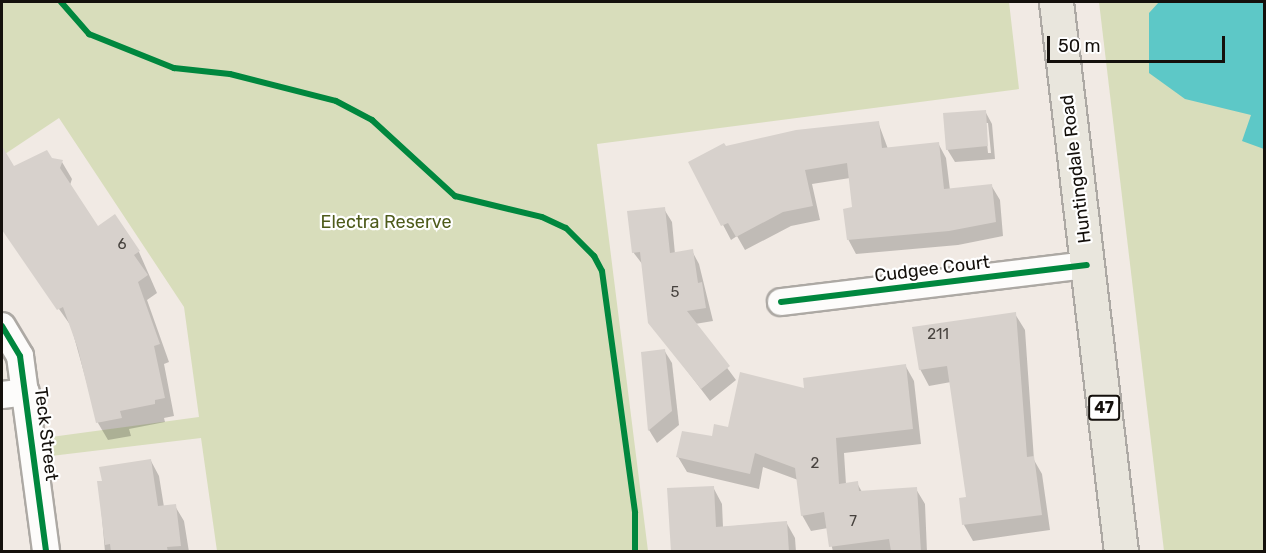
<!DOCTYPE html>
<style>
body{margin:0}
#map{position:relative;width:1266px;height:553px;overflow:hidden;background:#f1eae4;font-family:Rubik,sans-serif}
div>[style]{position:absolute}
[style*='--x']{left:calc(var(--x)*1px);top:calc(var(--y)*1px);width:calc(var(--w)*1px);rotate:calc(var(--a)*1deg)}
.green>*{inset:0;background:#d8ddbb}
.water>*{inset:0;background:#5dc8c7}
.shadow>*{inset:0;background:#0003}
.building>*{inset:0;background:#d7d1cc}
.roads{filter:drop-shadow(2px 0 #ada9a4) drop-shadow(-2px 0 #ada9a4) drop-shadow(0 2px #ada9a4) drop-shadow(0 -2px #ada9a4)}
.street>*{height:26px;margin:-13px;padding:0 13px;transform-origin:13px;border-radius:13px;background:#fdfcfb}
.primary>*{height:33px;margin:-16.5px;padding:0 16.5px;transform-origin:16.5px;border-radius:16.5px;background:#e9e6dd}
.cycleway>*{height:6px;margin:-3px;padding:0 3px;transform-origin:3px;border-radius:3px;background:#00873e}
span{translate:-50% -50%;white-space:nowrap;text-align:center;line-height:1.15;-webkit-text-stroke:4.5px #fff;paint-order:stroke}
.number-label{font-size:15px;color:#47423e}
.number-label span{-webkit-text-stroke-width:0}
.shield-label span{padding:2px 4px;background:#fff;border:2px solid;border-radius:4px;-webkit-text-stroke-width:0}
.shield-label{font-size:16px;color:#14100c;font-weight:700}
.street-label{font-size:18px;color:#14100c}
.park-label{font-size:18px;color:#4e5b1b}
.frame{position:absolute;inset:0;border:3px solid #14100c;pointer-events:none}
.scale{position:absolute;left:1047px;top:36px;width:178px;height:27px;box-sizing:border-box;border:3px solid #14100c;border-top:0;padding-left:8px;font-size:18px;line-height:21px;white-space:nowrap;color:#14100c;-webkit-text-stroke:4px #fff;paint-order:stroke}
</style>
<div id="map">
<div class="green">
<i style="clip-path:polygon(2px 2px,1009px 2px,1019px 89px,597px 144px,648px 551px,217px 551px,201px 438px,51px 456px,51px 437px,199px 417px,184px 307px,59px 118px,2px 156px)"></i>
<i style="clip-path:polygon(1099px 2px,1264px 2px,1264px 551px,1164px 551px)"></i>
</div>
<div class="water">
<i style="clip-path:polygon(1159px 2px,1264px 2px,1264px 149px,1242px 141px,1251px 115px,1185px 99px,1149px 73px,1149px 13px)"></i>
</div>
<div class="shadow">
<i style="clip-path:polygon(evenodd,985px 111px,992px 124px,995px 159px,955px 162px,947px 149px,985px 111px,985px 123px,988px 123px,991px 153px,988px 153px,985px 123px)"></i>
<i style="clip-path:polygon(878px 122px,888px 149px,938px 143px,946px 158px,950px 190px,991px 185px,1000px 200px,1003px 236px,958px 245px,856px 254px,848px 239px,854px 208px,850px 178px,812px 184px,820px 220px,791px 226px,745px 250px,737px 236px,731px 240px,690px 162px,725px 148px)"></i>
<i style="clip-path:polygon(8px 159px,14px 168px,51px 160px,62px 162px,72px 179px,70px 185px,98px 228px,139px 252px,157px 293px,147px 300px,169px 362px,164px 364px,174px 416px,164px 418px,165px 422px,129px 429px,131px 436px,108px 440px,98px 423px,71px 326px,2px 228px,2px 163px)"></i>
<i style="clip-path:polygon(664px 209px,672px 222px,675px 254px,692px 251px,699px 264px,713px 321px,695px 324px,736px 380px,710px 401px,650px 322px,643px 265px,633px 252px)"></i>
<i style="clip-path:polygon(1015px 314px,1025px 330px,1034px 460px,1042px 474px,1050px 530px,973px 541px,964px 525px,968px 499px,951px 382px,929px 386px,920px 369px)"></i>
<i style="clip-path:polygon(664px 350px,672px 363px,679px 425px,657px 443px,649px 430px,642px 354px)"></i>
<i style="clip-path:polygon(905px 365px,914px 381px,921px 444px,844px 453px,846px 484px,857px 483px,862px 492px,916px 489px,925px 504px,927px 552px,833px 552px,828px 528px,811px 531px,802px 515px,798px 480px,763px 467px,759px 489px,687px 472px,678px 457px,805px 390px)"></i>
<i style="clip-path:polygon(151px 461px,159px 476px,164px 507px,175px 506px,184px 521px,189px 552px,105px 552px,99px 483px)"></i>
<i style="clip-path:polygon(713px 487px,722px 504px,723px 527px,786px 522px,795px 538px,796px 552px,672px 552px)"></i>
</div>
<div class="building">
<i style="clip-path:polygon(986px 110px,988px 146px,946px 150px,943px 113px)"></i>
<i style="clip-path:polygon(879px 121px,882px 148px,939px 142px,944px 189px,992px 184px,996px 222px,949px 231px,847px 240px,843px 209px,852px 207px,847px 163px,805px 170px,813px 206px,783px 212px,736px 237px,728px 223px,721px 226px,688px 162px,724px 143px,726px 146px,796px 130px)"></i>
<i style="clip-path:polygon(2px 146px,14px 166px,47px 150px,52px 158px,63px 160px,60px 168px,98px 226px,115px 214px,140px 251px,134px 255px,148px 275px,138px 282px,160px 344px,154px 346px,165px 398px,155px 400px,155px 404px,120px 411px,122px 418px,96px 423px,78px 349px,63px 307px,57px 310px,2px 230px)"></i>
<i style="clip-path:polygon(665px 207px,670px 253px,693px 249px,698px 283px,702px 282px,706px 308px,687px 311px,730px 366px,701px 389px,648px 323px,640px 252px,632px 253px,627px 211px)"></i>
<i style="clip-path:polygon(1016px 312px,1027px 457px,1034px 456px,1042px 515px,962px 525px,959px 498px,966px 497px,947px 366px,919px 370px,912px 327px)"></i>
<i style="clip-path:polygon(665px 349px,672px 411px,648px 431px,641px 352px)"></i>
<i style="clip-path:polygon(906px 364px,913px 429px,836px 438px,839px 484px,858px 481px,859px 491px,917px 487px,921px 552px,891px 551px,889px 539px,829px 547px,824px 512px,801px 516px,795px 468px,755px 453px,750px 474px,676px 457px,682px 431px,712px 436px,714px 424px,728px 427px,740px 372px,804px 388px,803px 378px)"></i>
<i style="clip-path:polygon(151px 459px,158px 506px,176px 504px,181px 546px,167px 547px,168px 552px,111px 552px,110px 544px,105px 545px,97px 481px,102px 481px,99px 467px)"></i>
<i style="clip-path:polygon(714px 486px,716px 527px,787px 521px,789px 552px,671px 552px,667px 488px)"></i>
</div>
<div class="roads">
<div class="street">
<i style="--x:781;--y:302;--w:308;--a:-6.9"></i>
<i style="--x:2;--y:326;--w:35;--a:59"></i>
<i style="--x:20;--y:356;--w:198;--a:82.4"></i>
<i style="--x:2;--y:395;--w:24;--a:-7"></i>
</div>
<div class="primary">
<i style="--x:1056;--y:2;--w:554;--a:83.26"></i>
</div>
</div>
<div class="cycleway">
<i style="--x:61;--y:2;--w:43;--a:48.8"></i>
<i style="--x:89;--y:34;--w:92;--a:21.8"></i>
<i style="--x:174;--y:68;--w:56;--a:6.1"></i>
<i style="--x:230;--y:74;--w:109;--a:14.3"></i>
<i style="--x:336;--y:101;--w:41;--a:27.8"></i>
<i style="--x:372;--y:120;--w:113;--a:42.5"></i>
<i style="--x:455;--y:196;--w:89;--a:13.6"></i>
<i style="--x:542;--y:217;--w:26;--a:25"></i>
<i style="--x:566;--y:228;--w:40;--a:45"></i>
<i style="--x:594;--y:256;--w:17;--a:62"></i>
<i style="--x:602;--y:271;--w:244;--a:82.2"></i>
<i style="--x:635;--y:513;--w:39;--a:90"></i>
<i style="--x:781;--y:302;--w:308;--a:-6.9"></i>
<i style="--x:2;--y:326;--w:35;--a:59"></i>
<i style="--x:20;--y:356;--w:198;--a:82.4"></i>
</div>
<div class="number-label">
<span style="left:122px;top:245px">6</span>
<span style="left:675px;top:293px">5</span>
<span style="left:938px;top:335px">211</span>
<span style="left:815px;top:464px">2</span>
<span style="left:853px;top:522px">7</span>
</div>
<div class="shield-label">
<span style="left:1104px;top:408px">47</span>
</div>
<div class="street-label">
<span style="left:1076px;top:169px;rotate:-97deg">Huntingdale Road</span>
<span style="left:932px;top:269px;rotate:-7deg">Cudgee Court</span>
<span style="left:46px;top:434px;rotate:83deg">Teck Street</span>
</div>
<div class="park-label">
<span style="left:386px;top:222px">Electra Reserve</span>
</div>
<div class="frame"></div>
<div class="scale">50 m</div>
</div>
